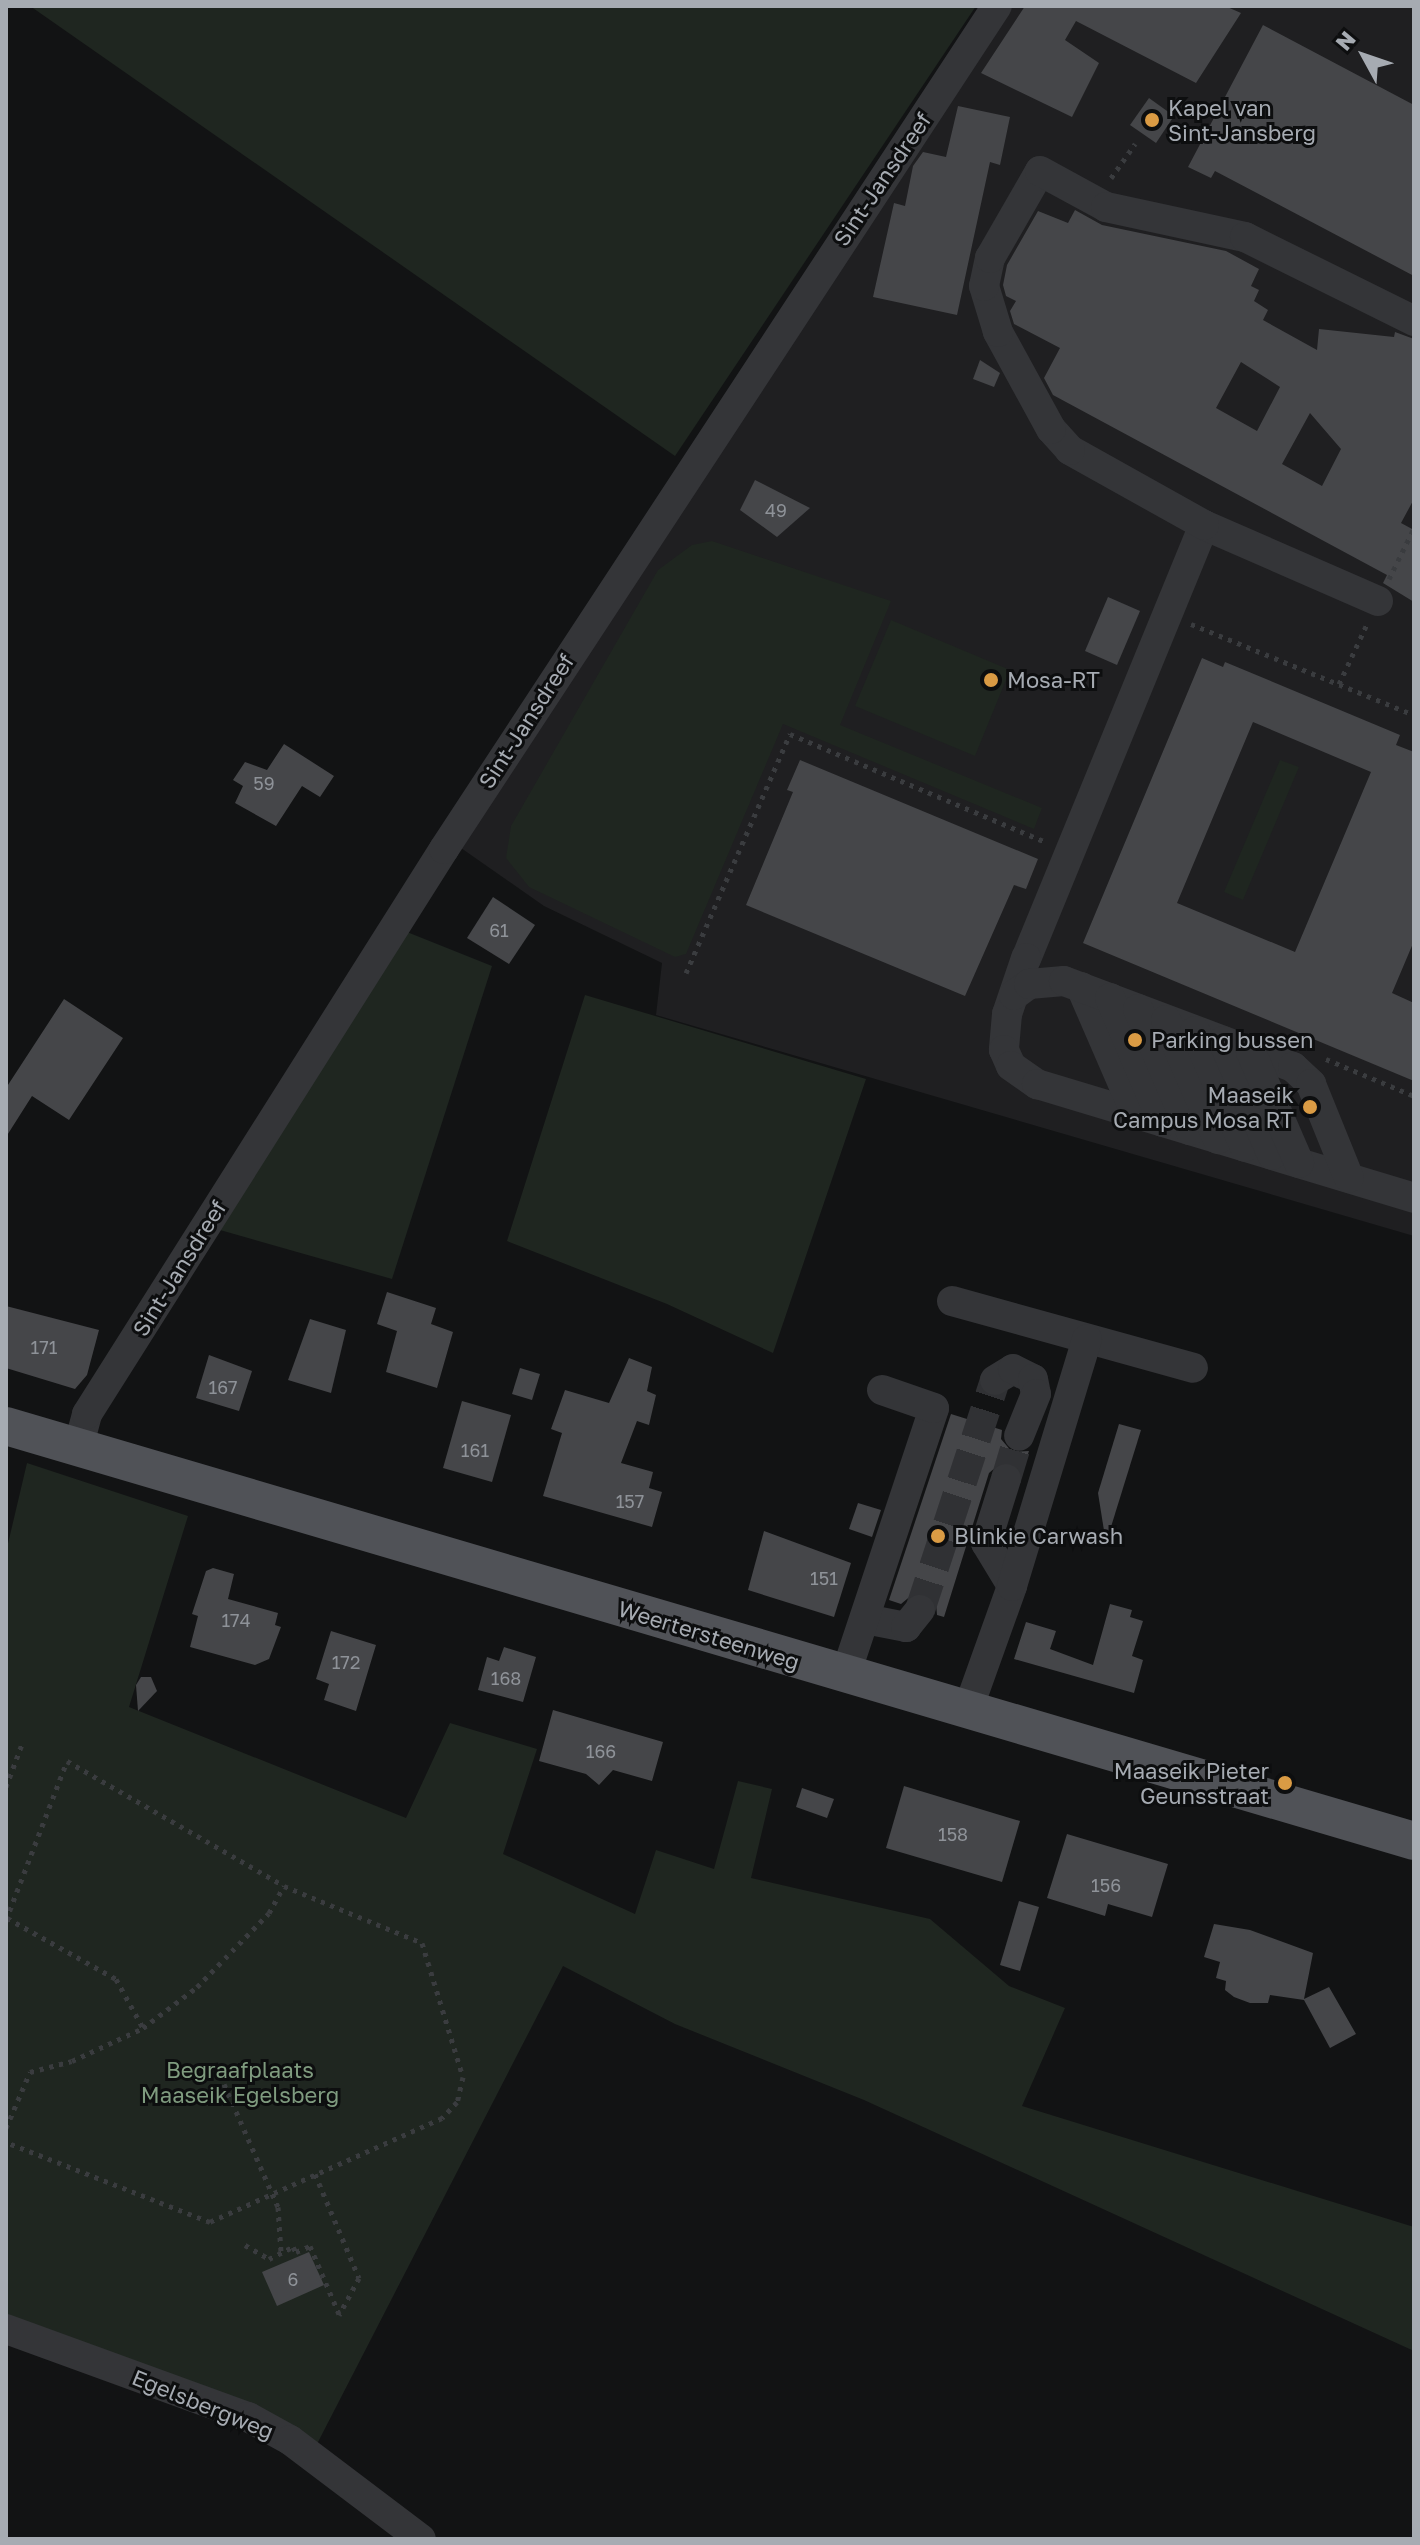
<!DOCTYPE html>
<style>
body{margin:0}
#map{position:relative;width:1420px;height:2545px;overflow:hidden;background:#121314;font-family:"Golos Text",sans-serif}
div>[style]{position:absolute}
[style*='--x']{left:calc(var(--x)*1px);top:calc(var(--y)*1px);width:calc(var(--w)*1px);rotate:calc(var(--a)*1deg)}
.built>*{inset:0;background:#1f1f21}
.green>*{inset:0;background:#1f2620}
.building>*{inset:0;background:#454649}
.minor-tunnel>*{height:30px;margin-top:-15px;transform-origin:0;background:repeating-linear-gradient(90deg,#303134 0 30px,transparent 0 45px)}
.path>*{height:5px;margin-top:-2.5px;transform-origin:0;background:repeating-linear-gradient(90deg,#3a3c3f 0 4px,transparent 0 10px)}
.minor>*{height:30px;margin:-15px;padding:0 15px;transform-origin:15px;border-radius:15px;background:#343538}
.major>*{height:38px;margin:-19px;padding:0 19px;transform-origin:19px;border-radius:19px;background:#505257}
.dots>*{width:22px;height:22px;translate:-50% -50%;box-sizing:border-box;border:4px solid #0d0e0f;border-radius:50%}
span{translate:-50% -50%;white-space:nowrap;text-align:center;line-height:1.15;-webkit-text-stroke:6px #0d0e0f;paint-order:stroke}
.number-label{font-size:18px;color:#8e9298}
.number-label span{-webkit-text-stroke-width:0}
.poi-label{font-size:22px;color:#a6abb2}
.left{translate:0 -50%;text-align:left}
.right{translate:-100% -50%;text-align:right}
.street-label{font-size:22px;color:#a6abb2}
.park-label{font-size:22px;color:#7f9b7f}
.frame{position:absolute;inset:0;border:8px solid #a6abb2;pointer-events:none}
.north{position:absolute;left:1324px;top:16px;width:80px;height:80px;-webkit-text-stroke:6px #0d0e0f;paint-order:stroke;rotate:310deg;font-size:22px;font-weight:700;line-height:32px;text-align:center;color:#a6abb2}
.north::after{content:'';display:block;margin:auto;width:28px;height:36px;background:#a6abb2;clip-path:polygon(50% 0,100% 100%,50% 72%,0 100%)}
</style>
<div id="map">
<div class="built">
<i style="clip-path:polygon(1005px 6px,1414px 6px,1414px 1236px,656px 1015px,662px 963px,544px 906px,461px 848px)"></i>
</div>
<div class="green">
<i style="clip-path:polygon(30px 6px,976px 6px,675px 456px)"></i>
<i style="clip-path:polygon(712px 541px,891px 601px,840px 725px,1042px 808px,1034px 829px,783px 724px,686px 954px,675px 957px,529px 887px,506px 858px,511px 826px,658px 570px,692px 545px)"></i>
<i style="clip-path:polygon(891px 620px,1010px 670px,975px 756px,855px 706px)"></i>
<i style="clip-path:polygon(1280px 760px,1299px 767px,1243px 900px,1224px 892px)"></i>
<i style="clip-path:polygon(407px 932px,492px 966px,392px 1279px,220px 1230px)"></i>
<i style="clip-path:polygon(585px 995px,866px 1079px,773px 1353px,667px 1304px,507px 1241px)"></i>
<i style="clip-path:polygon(27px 1463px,188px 1516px,129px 1707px,406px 1818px,450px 1723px,537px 1749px,503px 1854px,635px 1914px,656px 1850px,714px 1869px,738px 1781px,772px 1789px,751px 1878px,930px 1919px,1009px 1986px,1065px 2008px,1022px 2106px,1414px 2227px,1414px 2351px,864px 2100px,675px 2024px,563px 1966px,317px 2444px,6px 2318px,6px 1552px)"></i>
</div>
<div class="building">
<i style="clip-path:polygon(1025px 6px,1225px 6px,1241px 13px,1196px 83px,1076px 21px,1065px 40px,1099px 63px,1072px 117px,981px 73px)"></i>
<i style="clip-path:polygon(1263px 25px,1414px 105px,1414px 276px,1215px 171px,1211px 178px,1188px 167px)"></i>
<i style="clip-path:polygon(1149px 98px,1174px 116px,1156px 143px,1130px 125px)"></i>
<i style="clip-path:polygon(958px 106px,1010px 117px,1000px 165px,990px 162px,957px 315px,873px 297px,894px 203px,905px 206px,913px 166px,923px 152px,946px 157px)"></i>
<i style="clip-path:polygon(evenodd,1075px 210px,1102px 225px,1226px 251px,1259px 269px,1251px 286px,1259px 290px,1254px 301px,1268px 310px,1263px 320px,1317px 350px,1319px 329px,1394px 337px,1395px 332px,1414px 339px,1414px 499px,1401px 523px,1414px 530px,1414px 602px,1383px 583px,1387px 575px,1053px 395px,1044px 378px,1060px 348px,1014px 324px,1010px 311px,1016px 301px,1006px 296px,1003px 285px,1007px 265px,1038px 211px,1068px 223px,1075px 210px,1241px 362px,1280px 387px,1257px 431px,1216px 408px,1241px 362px,1075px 210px,1310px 413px,1341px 449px,1322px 486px,1282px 464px,1310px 413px)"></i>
<i style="clip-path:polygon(980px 360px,1000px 373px,994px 387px,973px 379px)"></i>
<i style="clip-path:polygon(755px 480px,810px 508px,777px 537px,740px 510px)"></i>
<i style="clip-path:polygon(1108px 597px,1140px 611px,1117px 665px,1085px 651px)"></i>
<i style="clip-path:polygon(evenodd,1202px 658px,1223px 667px,1225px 662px,1400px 735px,1396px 745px,1414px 752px,1414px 941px,1392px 993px,1414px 1003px,1414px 1081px,1083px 943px,1202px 658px,1253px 722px,1371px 772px,1295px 952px,1177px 903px,1253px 722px)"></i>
<i style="clip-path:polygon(284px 744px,334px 776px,320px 797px,302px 786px,276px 826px,235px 803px,243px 786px,233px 780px,245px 762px,267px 770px)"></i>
<i style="clip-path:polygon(800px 760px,1038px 859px,1026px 889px,1014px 885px,965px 996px,746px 905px,793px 792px,787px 790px)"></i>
<i style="clip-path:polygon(493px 897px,535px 925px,509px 964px,467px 938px)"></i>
<i style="clip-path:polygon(64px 999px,123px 1038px,69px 1120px,32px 1096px,6px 1137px,6px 1088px)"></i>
<i style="clip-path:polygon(387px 1292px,436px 1308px,431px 1324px,453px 1332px,437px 1388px,386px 1372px,397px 1331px,377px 1324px)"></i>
<i style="clip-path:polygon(6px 1306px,99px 1330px,87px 1375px,75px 1389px,6px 1368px)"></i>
<i style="clip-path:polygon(310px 1319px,346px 1330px,331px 1393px,288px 1380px)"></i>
<i style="clip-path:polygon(209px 1355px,252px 1371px,239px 1411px,196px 1398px)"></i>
<i style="clip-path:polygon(629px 1358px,652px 1367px,647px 1391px,656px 1395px,649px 1425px,637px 1421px,621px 1463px,653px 1472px,649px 1488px,662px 1492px,652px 1527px,543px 1496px,562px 1433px,551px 1429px,565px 1390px,609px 1403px)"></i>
<i style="clip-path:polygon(520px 1368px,540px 1374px,532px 1400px,512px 1394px)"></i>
<i style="clip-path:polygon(462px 1401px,511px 1415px,492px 1482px,443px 1468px)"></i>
<i style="clip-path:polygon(951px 1414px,1002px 1430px,1001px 1439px,1012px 1452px,1029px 1451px,1022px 1472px,1003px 1461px,989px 1473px,944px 1617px,937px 1615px,936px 1603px,924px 1592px,913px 1594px,901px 1604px,889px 1600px)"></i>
<i style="clip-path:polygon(1119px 1424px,1141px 1430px,1106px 1543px,1098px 1493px)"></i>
<i style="clip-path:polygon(858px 1503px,881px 1510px,872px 1537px,849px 1529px)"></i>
<i style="clip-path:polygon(764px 1531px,851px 1563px,834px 1617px,748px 1590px)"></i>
<i style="clip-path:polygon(213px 1568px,234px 1574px,228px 1599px,278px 1613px,275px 1625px,281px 1627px,269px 1659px,255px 1665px,190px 1647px,198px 1616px,192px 1614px,206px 1571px)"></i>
<i style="clip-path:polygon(1110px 1604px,1132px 1610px,1130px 1617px,1143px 1621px,1132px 1656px,1143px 1660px,1134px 1693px,1014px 1659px,1026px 1622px,1056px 1631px,1050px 1649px,1093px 1665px)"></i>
<i style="clip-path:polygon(331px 1631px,376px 1645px,356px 1711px,324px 1700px,329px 1684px,316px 1679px)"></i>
<i style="clip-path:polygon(504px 1647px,536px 1657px,523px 1702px,478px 1690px,487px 1657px,499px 1661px)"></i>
<i style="clip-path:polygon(141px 1677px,151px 1677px,157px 1691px,138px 1711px,136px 1685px)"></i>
<i style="clip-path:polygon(553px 1710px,663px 1742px,652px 1781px,613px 1770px,599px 1785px,586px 1774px,539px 1761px)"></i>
<i style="clip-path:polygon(904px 1786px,1020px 1821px,1002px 1882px,886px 1848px)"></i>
<i style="clip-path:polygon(802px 1788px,834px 1799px,827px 1818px,796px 1807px)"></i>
<i style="clip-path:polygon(1067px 1834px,1168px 1864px,1152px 1917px,1108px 1904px,1105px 1916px,1047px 1898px)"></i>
<i style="clip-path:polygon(1019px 1901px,1039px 1907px,1020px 1971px,1000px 1965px)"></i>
<i style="clip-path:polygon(1214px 1924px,1250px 1930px,1313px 1953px,1304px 1999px,1329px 1987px,1356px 2034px,1330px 2048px,1304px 2000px,1270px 1995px,1268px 2003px,1250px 2003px,1234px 1997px,1225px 1990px,1226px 1981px,1216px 1978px,1220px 1962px,1204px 1957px)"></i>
<i style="clip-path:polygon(309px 2252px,324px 2285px,277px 2306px,262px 2272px)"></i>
</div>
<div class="minor-tunnel">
<i style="--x:1006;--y:1479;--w:45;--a:-73.2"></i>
<i style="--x:920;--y:1610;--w:242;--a:-71.9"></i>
</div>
<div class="path">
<i style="--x:1111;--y:178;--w:42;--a:-54.8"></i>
<i style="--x:1389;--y:579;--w:57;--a:-63.9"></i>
<i style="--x:1191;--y:624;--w:241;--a:22.2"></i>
<i style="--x:1339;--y:684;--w:66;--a:-65"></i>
<i style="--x:686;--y:973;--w:261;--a:-66.5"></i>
<i style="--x:790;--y:734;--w:278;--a:22.9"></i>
<i style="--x:1326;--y:1059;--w:95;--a:22.8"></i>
<i style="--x:6;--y:1787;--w:46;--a:-69.6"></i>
<i style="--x:7;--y:1918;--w:125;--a:29.2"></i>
<i style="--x:116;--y:1979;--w:56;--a:61.1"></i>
<i style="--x:6;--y:1920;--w:170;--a:-69"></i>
<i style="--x:67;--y:1761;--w:250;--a:29.9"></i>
<i style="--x:284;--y:1886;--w:149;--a:22.4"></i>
<i style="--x:422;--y:1943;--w:140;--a:73"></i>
<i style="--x:463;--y:2077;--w:26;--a:103"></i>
<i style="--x:457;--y:2102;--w:22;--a:133"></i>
<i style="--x:442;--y:2118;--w:254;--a:155.9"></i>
<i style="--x:210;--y:2222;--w:219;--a:-158.6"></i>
<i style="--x:224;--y:2084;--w:134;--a:66.3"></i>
<i style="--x:278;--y:2207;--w:45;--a:86.2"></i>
<i style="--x:6;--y:2128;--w:61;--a:-66.8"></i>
<i style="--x:30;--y:2072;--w:43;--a:-14.7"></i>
<i style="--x:72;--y:2061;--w:78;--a:-24.9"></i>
<i style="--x:143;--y:2028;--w:68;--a:-37.2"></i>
<i style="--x:197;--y:1987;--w:103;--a:-45.8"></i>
<i style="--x:269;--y:1913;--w:31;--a:-61"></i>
<i style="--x:315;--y:2174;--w:113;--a:67.1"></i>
<i style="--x:359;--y:2278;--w:42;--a:118.4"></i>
<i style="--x:245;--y:2245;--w:28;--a:30"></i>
<i style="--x:269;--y:2259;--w:27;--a:-27"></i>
<i style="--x:293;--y:2247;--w:6;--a:59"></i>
<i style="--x:296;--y:2252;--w:15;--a:-23"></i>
<i style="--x:310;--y:2246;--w:74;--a:66.9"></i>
</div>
<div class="minor">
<i style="--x:1204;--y:525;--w:468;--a:112.3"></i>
<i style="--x:1026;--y:958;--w:59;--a:108.7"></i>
<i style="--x:1007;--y:1014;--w:36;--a:95"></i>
<i style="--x:1004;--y:1050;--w:17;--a:66"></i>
<i style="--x:1011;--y:1066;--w:32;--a:35"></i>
<i style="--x:1037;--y:1084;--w:394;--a:16.8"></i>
<i style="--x:1378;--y:601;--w:190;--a:-156.4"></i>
<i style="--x:1204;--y:525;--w:154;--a:-150.8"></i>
<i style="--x:1070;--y:450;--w:28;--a:-132"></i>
<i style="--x:1051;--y:429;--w:111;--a:-118.7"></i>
<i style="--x:998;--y:332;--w:48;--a:-106.9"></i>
<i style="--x:984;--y:286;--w:29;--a:-78"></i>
<i style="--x:990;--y:258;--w:100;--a:-60.1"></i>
<i style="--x:1040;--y:171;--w:75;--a:28.6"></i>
<i style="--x:1106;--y:207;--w:142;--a:12.2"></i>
<i style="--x:1245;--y:237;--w:189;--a:26.4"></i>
<i style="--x:1081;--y:987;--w:138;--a:66.6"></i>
<i style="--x:1014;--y:995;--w:19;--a:-36"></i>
<i style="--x:1029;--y:984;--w:35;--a:-5"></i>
<i style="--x:1064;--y:981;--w:245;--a:20.6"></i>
<i style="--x:1293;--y:1067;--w:25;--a:43"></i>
<i style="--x:1311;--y:1084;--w:101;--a:68"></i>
<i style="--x:1110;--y:998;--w:135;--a:66.9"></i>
<i style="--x:1138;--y:1009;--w:132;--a:66.7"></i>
<i style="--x:1166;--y:1020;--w:130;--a:66.4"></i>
<i style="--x:1195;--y:1031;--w:126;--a:66.7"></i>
<i style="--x:1223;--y:1041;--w:124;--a:66.7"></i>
<i style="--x:1251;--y:1052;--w:121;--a:66.6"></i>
<i style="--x:952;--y:1301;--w:250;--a:15.5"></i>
<i style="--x:995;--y:1380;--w:21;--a:-31"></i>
<i style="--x:1013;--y:1369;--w:22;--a:27"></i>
<i style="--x:1033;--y:1379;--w:15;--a:79"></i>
<i style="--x:1036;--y:1394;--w:45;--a:112"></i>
<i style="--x:78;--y:1448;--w:35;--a:-75"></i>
<i style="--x:87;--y:1414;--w:668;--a:-57.71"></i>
<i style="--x:444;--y:849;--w:1008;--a:-56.74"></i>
<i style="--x:1006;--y:1479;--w:67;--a:107.4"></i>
<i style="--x:986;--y:1543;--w:50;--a:58.8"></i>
<i style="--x:865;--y:1619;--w:42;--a:11"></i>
<i style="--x:906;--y:1627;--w:22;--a:-51"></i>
<i style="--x:845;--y:1676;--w:282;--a:-71.6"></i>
<i style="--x:934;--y:1408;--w:55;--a:-160.9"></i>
<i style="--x:967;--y:1712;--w:134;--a:-70.3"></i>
<i style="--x:1012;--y:1586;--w:258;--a:-73.1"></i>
<i style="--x:6;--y:2329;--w:258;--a:20"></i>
<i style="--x:248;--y:2417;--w:48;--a:28.7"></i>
<i style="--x:290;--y:2440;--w:164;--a:37.1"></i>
</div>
<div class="major">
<i style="--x:6;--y:1426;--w:1468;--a:16.42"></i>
</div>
<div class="dots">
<i style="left:1152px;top:120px;background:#da9b44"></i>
<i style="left:991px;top:680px;background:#da9b44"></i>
<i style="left:1135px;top:1040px;background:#da9b44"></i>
<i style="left:1310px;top:1107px;background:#da9b44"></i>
<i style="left:938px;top:1536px;background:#da9b44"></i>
<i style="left:1285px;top:1783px;background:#da9b44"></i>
</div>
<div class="number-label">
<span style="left:776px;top:510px">49</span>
<span style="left:264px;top:783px">59</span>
<span style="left:499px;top:930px">61</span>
<span style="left:44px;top:1347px">171</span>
<span style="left:223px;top:1387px">167</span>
<span style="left:475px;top:1450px">161</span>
<span style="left:630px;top:1501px">157</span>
<span style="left:824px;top:1578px">151</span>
<span style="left:236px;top:1620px">174</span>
<span style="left:346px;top:1662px">172</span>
<span style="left:506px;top:1678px">168</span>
<span style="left:601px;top:1751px">166</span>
<span style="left:953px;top:1834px">158</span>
<span style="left:1106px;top:1885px">156</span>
<span style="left:293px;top:2279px">6</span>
</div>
<div class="poi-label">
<span class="left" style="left:1168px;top:120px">Kapel van<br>Sint-Jansberg</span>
<span class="left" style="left:1007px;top:680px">Mosa-RT</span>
<span class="left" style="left:1151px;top:1040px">Parking bussen</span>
<span class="right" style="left:1294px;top:1107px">Maaseik<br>Campus Mosa RT</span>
<span class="left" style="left:954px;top:1536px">Blinkie Carwash</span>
<span class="right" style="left:1269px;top:1783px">Maaseik Pieter<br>Geunsstraat</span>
</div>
<div class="street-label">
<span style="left:882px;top:179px;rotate:-56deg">Sint-Jansdreef</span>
<span style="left:526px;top:721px;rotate:-57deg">Sint-Jansdreef</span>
<span style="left:179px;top:1268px;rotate:-58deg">Sint-Jansdreef</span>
<span style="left:709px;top:1635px;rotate:17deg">Weertersteenweg</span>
<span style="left:203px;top:2404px;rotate:22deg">Egelsbergweg</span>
</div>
<div class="park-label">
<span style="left:240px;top:2082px">Begraafplaats<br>Maaseik Egelsberg</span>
</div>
<div class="frame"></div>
<div class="north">N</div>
</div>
